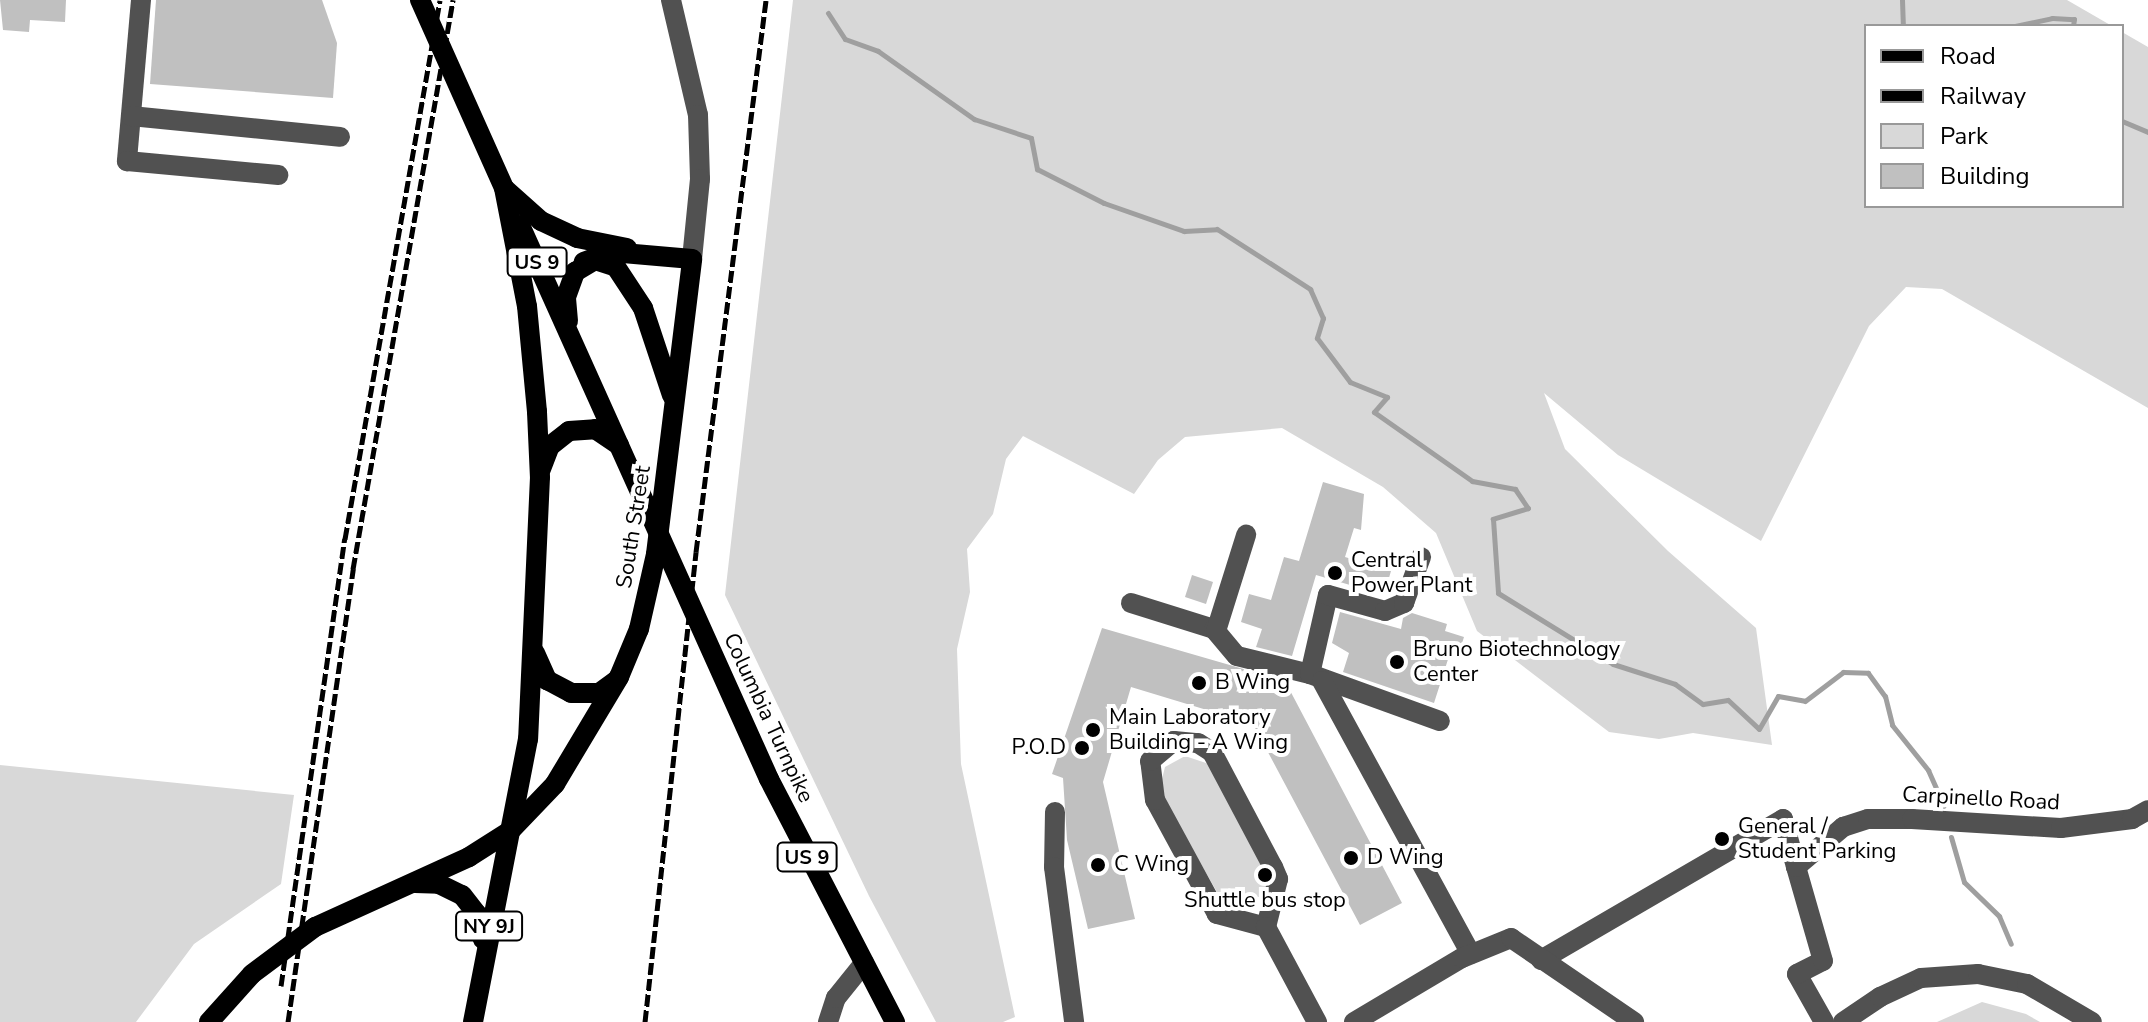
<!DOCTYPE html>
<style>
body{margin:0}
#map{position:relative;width:2148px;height:1022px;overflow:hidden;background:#fff;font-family:"Nunito Sans",sans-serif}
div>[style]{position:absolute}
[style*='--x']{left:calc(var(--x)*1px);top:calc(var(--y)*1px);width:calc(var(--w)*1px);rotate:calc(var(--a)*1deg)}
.green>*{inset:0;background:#d8d8d8}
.stream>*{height:5px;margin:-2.5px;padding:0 2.5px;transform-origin:2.5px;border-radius:2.5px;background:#9f9f9f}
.building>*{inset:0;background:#c0c0c0}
.minor>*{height:20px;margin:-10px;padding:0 10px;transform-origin:10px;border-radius:10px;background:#515151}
.major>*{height:20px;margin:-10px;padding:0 10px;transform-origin:10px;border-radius:10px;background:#000}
.rail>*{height:5px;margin-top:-2.5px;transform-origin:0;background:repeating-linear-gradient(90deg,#000 0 12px,transparent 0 16px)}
.dots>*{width:22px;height:22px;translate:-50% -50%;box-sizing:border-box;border:4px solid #fff;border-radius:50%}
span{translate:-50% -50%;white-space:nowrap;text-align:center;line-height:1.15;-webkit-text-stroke:8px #fff;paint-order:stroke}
.shield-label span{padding:2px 6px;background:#fff;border:2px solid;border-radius:6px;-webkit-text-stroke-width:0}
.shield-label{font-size:20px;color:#000;font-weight:700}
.street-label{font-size:22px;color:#000}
.poi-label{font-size:22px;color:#000}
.left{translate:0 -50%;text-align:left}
.right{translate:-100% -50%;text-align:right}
.legend{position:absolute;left:1864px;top:24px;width:260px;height:184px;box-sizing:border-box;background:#fff;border:2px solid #999;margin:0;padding:10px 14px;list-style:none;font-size:24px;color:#000}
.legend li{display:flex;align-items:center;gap:16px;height:40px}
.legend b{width:40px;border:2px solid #999}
</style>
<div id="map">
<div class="green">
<i style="clip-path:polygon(793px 0,2067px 0,2112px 26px,1866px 26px,1866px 206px,2122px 206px,2122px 32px,2148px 47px,2148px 408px,1942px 289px,1906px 287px,1869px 326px,1761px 541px,1618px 455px,1544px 393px,1565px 449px,1668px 551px,1756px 628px,1772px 745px,1693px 733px,1659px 739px,1609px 732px,1477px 631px,1436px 533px,1383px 487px,1282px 428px,1185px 437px,1158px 460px,1134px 494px,1023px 436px,1006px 459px,993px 514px,967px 549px,970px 592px,957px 649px,961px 764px,1015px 1017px,1003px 1022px,936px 1022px,869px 896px,725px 595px)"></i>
<i style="clip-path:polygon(1185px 756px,1209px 764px,1268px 878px,1268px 887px,1253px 908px,1225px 906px,1165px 801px,1161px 783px,1165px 767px)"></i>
<i style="clip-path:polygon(0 765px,294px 795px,281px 884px,194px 944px,136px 1022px,0 1022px)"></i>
<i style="clip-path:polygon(1982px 1002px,2026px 1014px,2040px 1022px,1937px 1022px)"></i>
</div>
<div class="stream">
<i style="--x:1902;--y:0;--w:26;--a:88"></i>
<i style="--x:828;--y:13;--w:31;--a:57"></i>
<i style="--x:845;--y:39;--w:35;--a:20"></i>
<i style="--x:878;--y:51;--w:118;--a:35.3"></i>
<i style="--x:974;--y:119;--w:60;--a:18.4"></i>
<i style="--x:1031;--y:138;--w:32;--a:79"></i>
<i style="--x:1037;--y:169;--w:75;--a:26.9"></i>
<i style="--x:1104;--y:203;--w:85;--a:19.3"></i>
<i style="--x:1184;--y:231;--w:33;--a:-3"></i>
<i style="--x:1217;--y:229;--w:111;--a:32.8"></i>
<i style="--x:1310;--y:289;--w:32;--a:66"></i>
<i style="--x:1323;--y:318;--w:21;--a:107"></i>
<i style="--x:1317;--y:338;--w:55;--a:53.1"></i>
<i style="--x:1350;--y:382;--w:40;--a:22"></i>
<i style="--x:1387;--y:397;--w:20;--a:131"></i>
<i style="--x:1374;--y:412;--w:120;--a:35.1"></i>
<i style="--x:1472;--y:481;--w:44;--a:10.5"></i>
<i style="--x:1515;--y:489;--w:23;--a:56"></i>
<i style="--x:1528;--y:508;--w:37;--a:163"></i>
<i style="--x:1493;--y:519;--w:74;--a:86.1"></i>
<i style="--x:1498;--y:593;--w:135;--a:31.7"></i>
<i style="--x:1613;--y:664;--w:65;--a:17.9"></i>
<i style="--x:1675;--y:684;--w:34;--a:36"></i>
<i style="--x:1703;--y:704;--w:25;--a:-9"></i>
<i style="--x:1728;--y:700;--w:42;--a:43.1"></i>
<i style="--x:1759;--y:729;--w:38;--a:-60"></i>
<i style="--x:1778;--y:696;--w:27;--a:10"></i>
<i style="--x:1805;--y:701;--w:48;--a:-37.3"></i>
<i style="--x:1843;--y:672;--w:25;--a:2"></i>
<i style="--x:1868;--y:673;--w:29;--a:54"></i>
<i style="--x:1885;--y:696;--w:30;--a:76"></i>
<i style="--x:1892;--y:725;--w:58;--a:51.3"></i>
<i style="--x:1928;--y:770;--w:39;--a:66"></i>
<i style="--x:2015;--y:26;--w:38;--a:-12"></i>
<i style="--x:2052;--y:18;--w:22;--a:3"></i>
<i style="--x:2074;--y:19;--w:7;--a:98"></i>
<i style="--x:2122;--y:121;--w:28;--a:23"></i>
<i style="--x:1951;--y:837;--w:47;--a:73.9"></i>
<i style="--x:1964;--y:882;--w:49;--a:44.2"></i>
<i style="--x:1999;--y:916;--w:30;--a:67"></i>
</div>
<div class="building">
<i style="clip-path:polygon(0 0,66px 0,65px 22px,30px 20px,29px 32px,3px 30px)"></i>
<i style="clip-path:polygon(156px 0,322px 0,337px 43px,333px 98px,150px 84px)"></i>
<i style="clip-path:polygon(1323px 482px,1364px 494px,1361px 530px,1354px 528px,1345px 557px,1391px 571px,1384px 595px,1316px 575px,1292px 656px,1256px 647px,1262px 629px,1241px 622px,1249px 594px,1271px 600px,1284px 557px,1299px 561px)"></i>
<i style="clip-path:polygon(1192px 575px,1213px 582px,1206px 604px,1185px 597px)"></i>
<i style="clip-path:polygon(1340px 612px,1401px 629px,1403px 618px,1412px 613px,1447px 624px,1445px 631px,1464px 637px,1459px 653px,1451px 650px,1434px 703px,1343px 672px,1349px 653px,1332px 643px)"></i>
<i style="clip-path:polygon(1102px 628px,1285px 681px,1402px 903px,1360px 925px,1253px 724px,1131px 687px,1103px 782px,1135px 919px,1088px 929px,1067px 840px,1063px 778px,1052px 774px)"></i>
</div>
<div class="minor">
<i style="--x:141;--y:0;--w:162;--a:95"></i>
<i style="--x:127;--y:161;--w:152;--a:5.3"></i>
<i style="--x:671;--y:0;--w:118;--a:76.8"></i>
<i style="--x:698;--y:115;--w:64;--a:88.2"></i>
<i style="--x:700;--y:179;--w:80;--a:95.7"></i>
<i style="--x:131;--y:116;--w:210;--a:5.7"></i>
<i style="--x:1131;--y:603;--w:87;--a:17.4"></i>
<i style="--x:1214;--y:629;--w:35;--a:50"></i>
<i style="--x:1237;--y:656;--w:75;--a:13.9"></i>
<i style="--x:1310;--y:674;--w:138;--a:19.9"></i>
<i style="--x:1216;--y:631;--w:101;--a:-72.6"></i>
<i style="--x:1310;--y:674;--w:81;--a:-77.2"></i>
<i style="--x:1328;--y:595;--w:59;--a:15.7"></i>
<i style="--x:1385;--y:611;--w:21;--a:-23"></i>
<i style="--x:1404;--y:603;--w:49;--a:-69.7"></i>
<i style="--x:1322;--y:681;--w:311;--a:61.4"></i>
<i style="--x:1055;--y:812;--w:55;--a:91"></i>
<i style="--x:1054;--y:867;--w:156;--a:82.6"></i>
<i style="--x:1266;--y:927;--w:51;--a:-165.1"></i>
<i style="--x:1217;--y:914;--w:130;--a:-118.5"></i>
<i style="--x:1155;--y:800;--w:39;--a:-97"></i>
<i style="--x:1150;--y:761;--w:31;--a:-40"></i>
<i style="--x:1174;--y:741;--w:24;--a:5"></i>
<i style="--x:1198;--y:743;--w:17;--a:33"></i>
<i style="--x:1212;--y:752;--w:130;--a:62.1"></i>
<i style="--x:1273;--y:867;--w:13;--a:67"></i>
<i style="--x:1278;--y:879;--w:49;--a:104"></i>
<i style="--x:1266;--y:927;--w:108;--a:61.8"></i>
<i style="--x:1541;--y:960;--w:280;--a:-30.2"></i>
<i style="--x:1783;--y:819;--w:50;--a:74.8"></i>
<i style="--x:828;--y:1022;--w:25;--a:-72"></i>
<i style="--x:836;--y:998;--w:45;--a:-51.3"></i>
<i style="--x:1354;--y:1022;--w:126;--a:-30.7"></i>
<i style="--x:1462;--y:958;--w:53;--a:-22.2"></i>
<i style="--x:1511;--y:938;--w:149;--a:34.3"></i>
<i style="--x:1824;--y:1022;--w:55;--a:-119.4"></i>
<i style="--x:1797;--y:974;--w:29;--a:-27"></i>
<i style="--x:1823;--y:961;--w:98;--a:-106"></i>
<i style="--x:1796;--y:867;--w:62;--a:-40.4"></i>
<i style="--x:1843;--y:827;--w:26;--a:-18"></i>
<i style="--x:1868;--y:819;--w:44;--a:0"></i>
<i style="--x:1912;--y:819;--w:149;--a:3.5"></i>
<i style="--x:2061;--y:828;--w:72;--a:-7.2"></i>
<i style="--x:2132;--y:819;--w:18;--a:-29"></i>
<i style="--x:1843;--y:1022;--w:45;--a:-34"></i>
<i style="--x:1880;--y:997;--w:45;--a:-24.9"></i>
<i style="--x:1921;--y:978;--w:57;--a:-4"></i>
<i style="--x:1978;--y:974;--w:50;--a:11.5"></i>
<i style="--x:2027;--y:984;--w:75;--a:30.3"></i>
</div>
<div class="major">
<i style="--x:420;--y:0;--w:206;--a:65.9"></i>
<i style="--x:504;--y:188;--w:120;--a:79"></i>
<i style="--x:527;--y:306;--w:106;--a:84.6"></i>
<i style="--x:537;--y:412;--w:65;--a:87.4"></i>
<i style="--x:540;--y:477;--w:262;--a:92.6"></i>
<i style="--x:528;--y:739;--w:288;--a:101"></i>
<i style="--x:505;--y:189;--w:48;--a:41.6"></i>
<i style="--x:541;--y:221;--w:40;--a:25"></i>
<i style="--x:577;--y:238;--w:51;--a:11.3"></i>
<i style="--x:520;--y:225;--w:607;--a:65.8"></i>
<i style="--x:769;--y:779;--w:274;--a:62.6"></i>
<i style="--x:568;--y:321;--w:24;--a:-95"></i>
<i style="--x:566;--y:297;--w:27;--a:-70"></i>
<i style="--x:575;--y:272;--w:23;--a:-31"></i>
<i style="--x:595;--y:260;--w:22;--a:18"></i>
<i style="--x:616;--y:267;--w:49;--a:56.6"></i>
<i style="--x:643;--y:308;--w:92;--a:71.6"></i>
<i style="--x:541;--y:469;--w:25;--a:-69"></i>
<i style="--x:550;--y:446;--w:24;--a:-38"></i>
<i style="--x:569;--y:431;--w:26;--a:-4"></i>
<i style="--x:595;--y:429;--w:29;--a:34"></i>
<i style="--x:535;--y:653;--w:30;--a:66"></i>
<i style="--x:547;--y:680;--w:27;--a:28"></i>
<i style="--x:571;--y:693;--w:28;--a:0"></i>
<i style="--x:599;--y:693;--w:22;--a:-36"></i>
<i style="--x:415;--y:883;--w:24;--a:2"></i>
<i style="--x:439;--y:884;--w:25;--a:26"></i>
<i style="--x:462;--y:895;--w:24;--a:52"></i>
<i style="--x:477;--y:914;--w:26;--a:77"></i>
<i style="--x:209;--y:1022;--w:64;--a:-48.1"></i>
<i style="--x:252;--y:974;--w:79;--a:-36.7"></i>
<i style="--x:315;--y:927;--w:169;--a:-24.4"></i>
<i style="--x:469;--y:857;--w:49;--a:-32.4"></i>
<i style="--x:510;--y:831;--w:65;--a:-46.2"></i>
<i style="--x:555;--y:784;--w:125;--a:-59.1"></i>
<i style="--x:619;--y:677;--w:52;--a:-67.4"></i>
<i style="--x:639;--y:629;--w:77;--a:-77.2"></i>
<i style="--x:656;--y:554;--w:297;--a:-83"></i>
<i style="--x:692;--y:259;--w:81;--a:-175.1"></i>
<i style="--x:611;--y:252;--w:29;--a:160"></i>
</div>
<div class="rail">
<i style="--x:281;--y:986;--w:452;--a:-81.9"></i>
<i style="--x:345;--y:539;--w:547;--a:-80"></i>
<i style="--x:288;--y:1022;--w:458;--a:-81.8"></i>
<i style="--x:353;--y:569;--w:578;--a:-80.03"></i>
<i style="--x:645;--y:1022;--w:473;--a:-83.8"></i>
<i style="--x:696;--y:552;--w:556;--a:-82.77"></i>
</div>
<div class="dots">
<i style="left:1335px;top:573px;background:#000"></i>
<i style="left:1397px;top:662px;background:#000"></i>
<i style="left:1199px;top:683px;background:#000"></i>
<i style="left:1093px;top:730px;background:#000"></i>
<i style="left:1082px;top:748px;background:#000"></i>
<i style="left:1722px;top:839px;background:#000"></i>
<i style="left:1351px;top:858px;background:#000"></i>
<i style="left:1098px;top:865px;background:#000"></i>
<i style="left:1265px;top:875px;background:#000"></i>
</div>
<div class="shield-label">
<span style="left:537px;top:262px">US 9</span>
<span style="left:807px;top:857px">US 9</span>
<span style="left:489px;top:926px">NY 9J</span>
</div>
<div class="street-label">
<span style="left:634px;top:527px;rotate:-81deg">South Street</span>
<span style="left:768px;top:718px;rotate:65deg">Columbia Turnpike</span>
<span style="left:1981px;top:799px;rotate:3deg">Carpinello Road</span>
</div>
<div class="poi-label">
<span class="left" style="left:1351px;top:573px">Central<br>Power Plant</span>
<span class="left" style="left:1413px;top:662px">Bruno Biotechnology<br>Center</span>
<span class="left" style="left:1215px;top:683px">B Wing</span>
<span class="left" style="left:1109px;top:730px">Main Laboratory<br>Building - A Wing</span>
<span class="right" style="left:1066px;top:748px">P.O.D</span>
<span class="left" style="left:1738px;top:839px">General /<br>Student Parking</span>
<span class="left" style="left:1367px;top:858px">D Wing</span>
<span class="left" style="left:1114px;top:865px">C Wing</span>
<span style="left:1265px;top:901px">Shuttle bus stop</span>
</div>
<ul class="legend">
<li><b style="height:10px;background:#000"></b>Road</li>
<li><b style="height:10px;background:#000"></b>Railway</li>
<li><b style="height:22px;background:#d8d8d8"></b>Park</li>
<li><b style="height:22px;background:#c0c0c0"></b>Building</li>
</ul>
</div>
